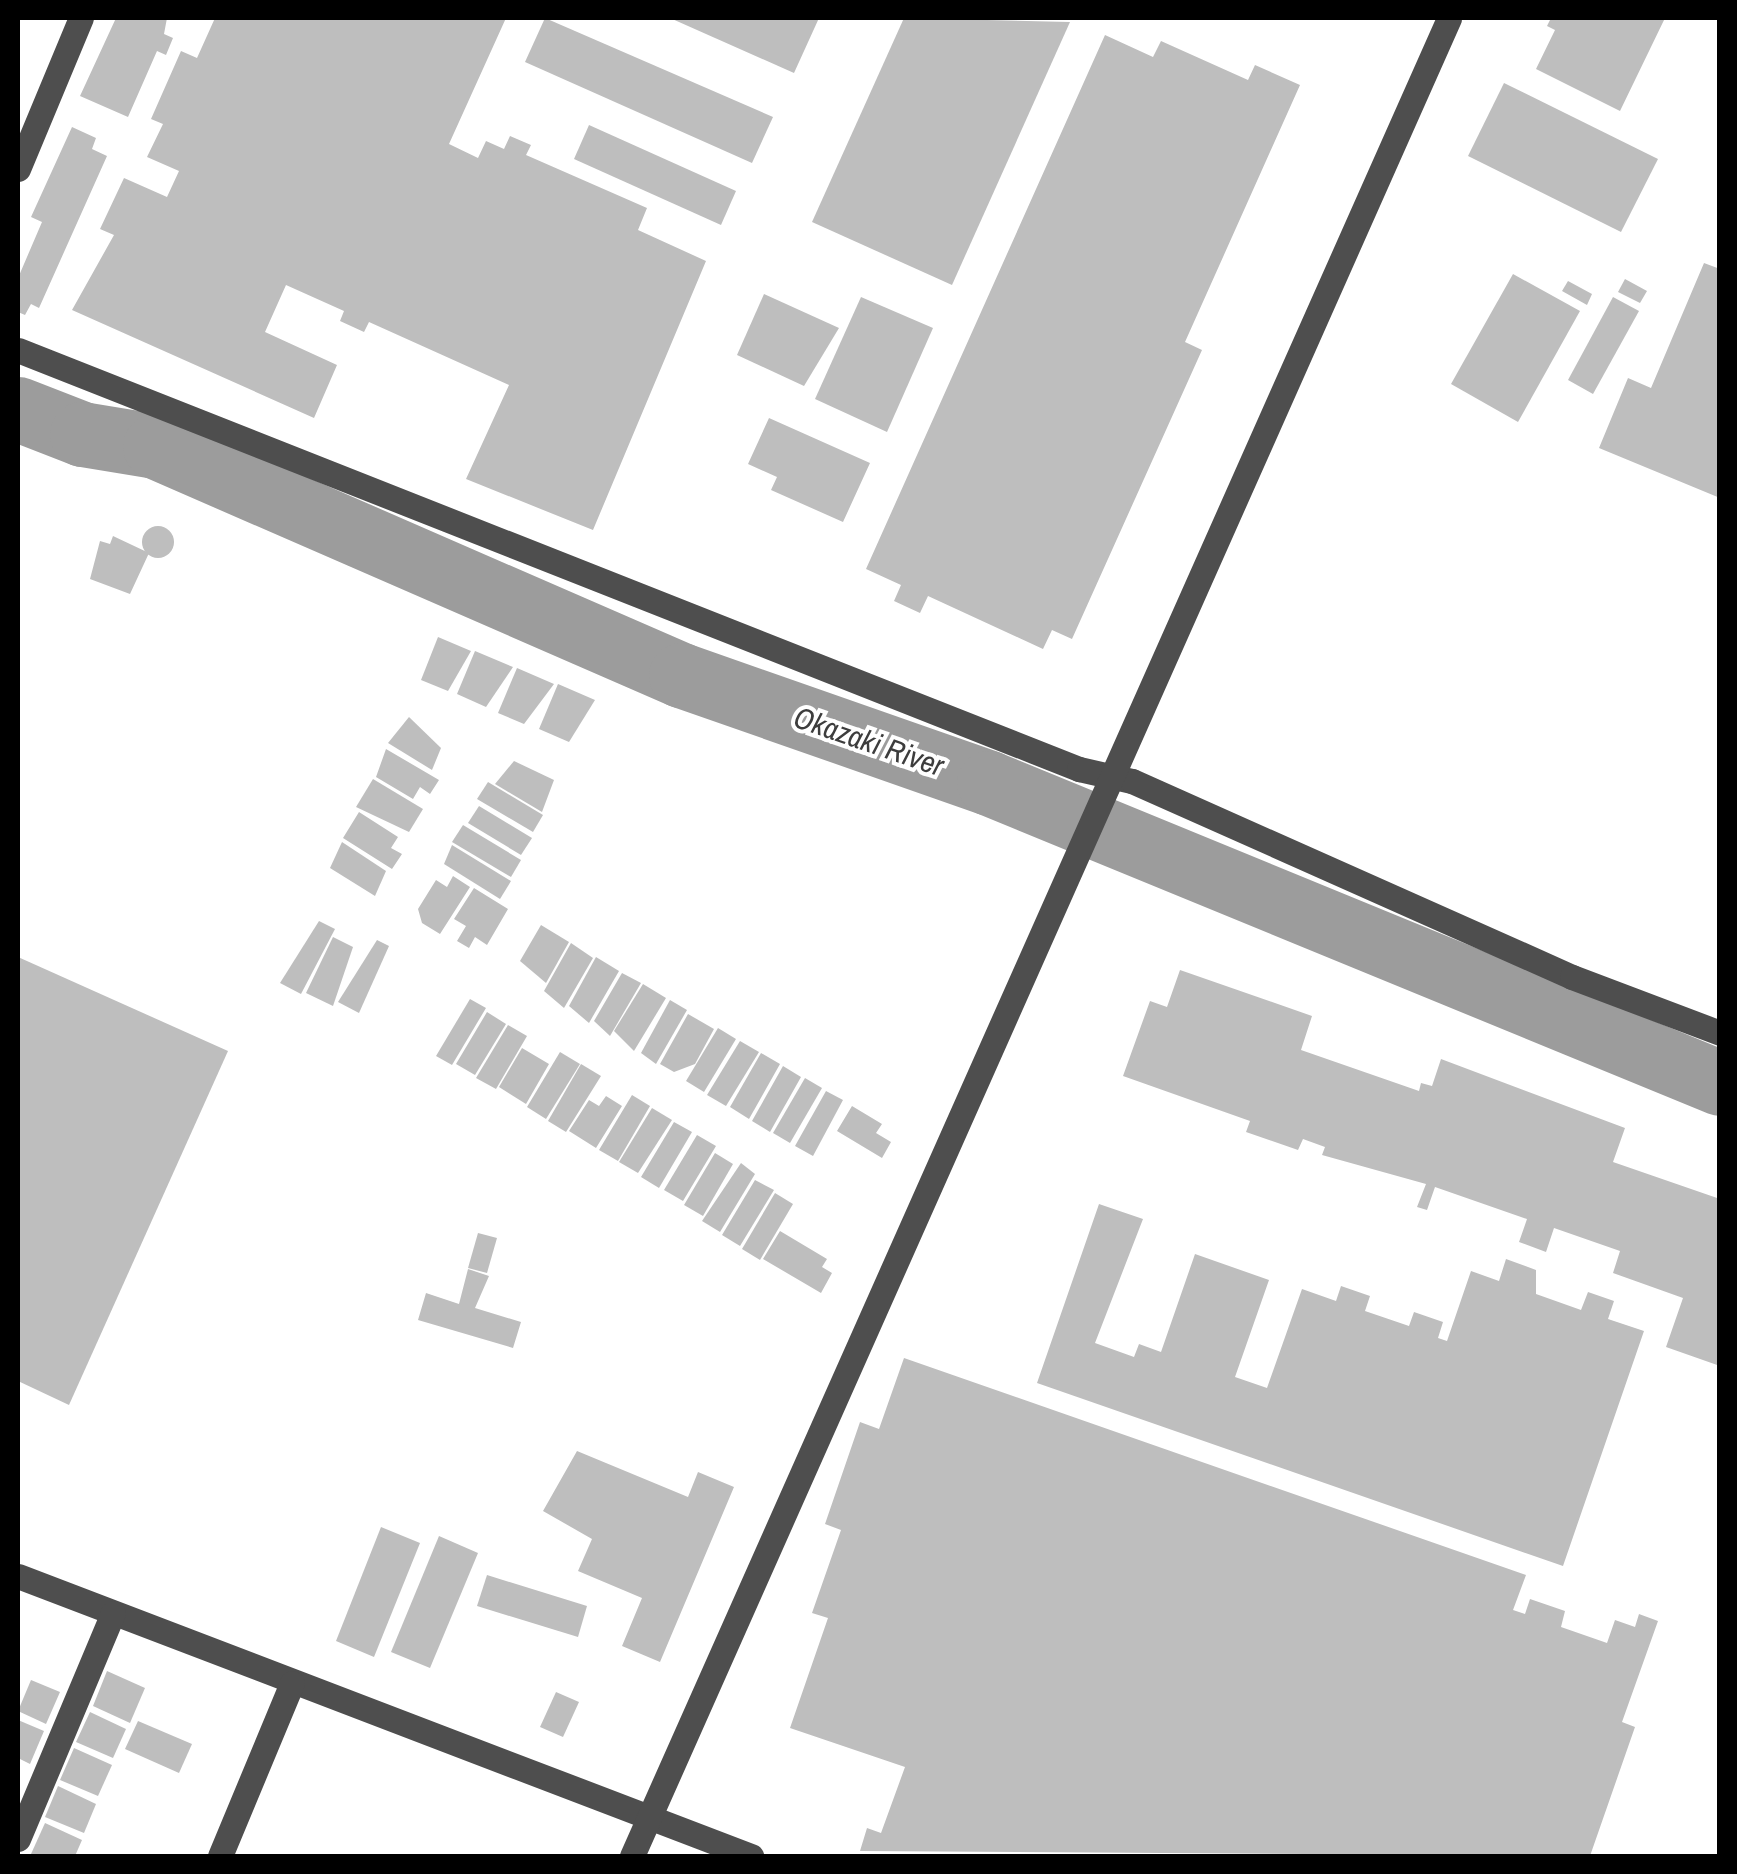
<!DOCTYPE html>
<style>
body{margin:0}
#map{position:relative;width:1737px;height:1874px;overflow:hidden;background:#fff;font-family:"Archivo Narrow",sans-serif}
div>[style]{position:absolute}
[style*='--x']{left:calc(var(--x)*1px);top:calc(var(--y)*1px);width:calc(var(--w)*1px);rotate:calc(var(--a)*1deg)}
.river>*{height:65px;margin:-32.5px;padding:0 32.5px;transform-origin:32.5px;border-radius:32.5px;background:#9c9c9c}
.building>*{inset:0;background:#bebebe}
.round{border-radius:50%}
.minor>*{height:25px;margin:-12.5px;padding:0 12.5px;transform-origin:12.5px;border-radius:12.5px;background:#4e4e4e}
span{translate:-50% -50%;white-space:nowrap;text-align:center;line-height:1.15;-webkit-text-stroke:8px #fff;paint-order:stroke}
.water-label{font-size:30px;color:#3d3d3d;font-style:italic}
.frame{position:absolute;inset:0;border:20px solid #000;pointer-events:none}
</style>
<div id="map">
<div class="river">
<i style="--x:18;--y:409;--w:69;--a:21.3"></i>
<i style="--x:82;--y:434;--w:74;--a:9.3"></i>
<i style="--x:155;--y:446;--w:574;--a:23.53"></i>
<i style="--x:681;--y:675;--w:326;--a:19.3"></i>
<i style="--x:989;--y:783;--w:790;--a:22.31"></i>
</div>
<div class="building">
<i style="clip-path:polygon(116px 18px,167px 18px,164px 34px,173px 38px,166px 55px,157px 51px,128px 117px,80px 96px)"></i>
<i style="clip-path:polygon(215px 18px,506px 18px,449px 144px,478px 158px,486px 141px,504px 149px,510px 136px,531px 145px,526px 155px,647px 208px,638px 230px,706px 261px,593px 530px,466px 479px,509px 385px,369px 322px,364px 332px,340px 321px,344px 311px,286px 285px,265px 332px,337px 365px,314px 418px,72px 310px,114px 235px,100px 229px,124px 178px,167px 197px,179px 171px,147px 157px,163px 124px,151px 119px,181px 51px,197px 58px)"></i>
<i style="clip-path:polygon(545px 18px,773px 117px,752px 163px,525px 62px)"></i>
<i style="clip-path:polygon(670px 18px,819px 18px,794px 73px)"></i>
<i style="clip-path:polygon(904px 18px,1070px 22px,952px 285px,812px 222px)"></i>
<i style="clip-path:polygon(1551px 18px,1665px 18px,1620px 111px,1536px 69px,1555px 30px,1547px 26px)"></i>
<i style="clip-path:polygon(1105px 35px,1153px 57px,1161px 41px,1248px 80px,1255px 65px,1300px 85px,1185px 342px,1202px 350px,1072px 639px,1052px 630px,1043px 649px,928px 596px,920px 613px,894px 601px,901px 585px,866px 569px)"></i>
<i style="clip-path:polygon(1504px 83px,1658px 159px,1621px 232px,1468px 156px)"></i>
<i style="clip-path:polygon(589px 125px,736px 191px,721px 225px,574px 159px)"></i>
<i style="clip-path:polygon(72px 127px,96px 138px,92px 149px,107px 156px,39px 308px,31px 304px,25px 315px,18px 312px,18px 278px,42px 222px,31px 217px)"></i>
<i style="clip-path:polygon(1704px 263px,1720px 269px,1720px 498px,1599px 448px,1628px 378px,1651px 388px)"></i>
<i style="clip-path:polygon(1513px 274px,1580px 311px,1518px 422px,1451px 384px)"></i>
<i style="clip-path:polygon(1625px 279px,1647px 291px,1640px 303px,1618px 292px)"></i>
<i style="clip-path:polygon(1568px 281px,1592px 294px,1587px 305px,1562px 291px)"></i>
<i style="clip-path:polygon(764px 294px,839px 328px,804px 386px,737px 355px)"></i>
<i style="clip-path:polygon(861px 297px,933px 328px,887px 432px,815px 399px)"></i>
<i style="clip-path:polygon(1613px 297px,1639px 311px,1593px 394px,1568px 380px)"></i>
<i style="clip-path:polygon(769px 418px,870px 463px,843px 522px,771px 490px,777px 477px,748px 464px)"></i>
<i class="round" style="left:142px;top:526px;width:32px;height:32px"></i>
<i style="clip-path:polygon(113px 536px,149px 553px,130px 594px,90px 579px,100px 541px,110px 544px)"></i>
<i style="clip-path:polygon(438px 637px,471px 651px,448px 691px,421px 680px)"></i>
<i style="clip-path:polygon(475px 651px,513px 667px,486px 707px,457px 694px)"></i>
<i style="clip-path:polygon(517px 668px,554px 684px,524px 724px,498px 713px)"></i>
<i style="clip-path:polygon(558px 684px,595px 700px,569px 742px,539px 729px)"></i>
<i style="clip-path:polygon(409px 717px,441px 748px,432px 770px,388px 743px)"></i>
<i style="clip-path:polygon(386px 749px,439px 780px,430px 794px,420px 787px,413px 799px,376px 777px)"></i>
<i style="clip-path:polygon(514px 761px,554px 780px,542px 812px,495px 784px)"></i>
<i style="clip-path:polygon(373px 779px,423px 809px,409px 832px,356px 807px)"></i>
<i style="clip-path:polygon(488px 782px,543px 815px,533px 832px,477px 799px)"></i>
<i style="clip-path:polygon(479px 806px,532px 838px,521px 855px,468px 823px)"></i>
<i style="clip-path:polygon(359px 812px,398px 837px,391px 848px,402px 854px,392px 869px,343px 838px)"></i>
<i style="clip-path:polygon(463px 825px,521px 860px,511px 877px,452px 842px)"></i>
<i style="clip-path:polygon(342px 842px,386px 871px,375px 896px,330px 868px)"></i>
<i style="clip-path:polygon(452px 845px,511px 881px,500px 899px,444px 864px)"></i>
<i style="clip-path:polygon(453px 876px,470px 887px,440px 934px,422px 923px,418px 909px,436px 880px,447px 887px)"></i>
<i style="clip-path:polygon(474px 888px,508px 909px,487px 945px,475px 937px,469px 948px,457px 941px,466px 926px,454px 919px)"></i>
<i style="clip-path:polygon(319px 921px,335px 929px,301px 994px,280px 983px)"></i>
<i style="clip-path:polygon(541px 925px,569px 942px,546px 983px,520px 961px)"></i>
<i style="clip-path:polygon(333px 937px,353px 947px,333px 1006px,306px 993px)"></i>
<i style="clip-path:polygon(377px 940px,389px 946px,359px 1013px,338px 1002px)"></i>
<i style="clip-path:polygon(571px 943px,593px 958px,564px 1008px,544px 991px)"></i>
<i style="clip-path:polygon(18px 957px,228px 1051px,69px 1405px,18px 1381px)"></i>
<i style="clip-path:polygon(596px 957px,619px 971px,589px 1023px,569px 1006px)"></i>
<i style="clip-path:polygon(1180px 970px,1312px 1016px,1301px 1050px,1419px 1091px,1421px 1083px,1432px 1086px,1441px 1059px,1625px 1128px,1613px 1162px,1720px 1199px,1720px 1366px,1666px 1347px,1683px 1298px,1613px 1273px,1620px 1251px,1554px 1228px,1546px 1252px,1519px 1242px,1527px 1219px,1435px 1187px,1427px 1210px,1417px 1207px,1426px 1184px,1322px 1155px,1325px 1147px,1303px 1139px,1298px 1150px,1246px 1132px,1250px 1121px,1123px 1076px,1150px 1001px,1167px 1007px)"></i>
<i style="clip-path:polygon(622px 973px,641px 983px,610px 1036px,594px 1021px)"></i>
<i style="clip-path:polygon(643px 984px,666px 998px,634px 1051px,614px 1031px)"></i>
<i style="clip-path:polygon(470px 999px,486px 1008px,452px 1065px,436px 1056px)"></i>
<i style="clip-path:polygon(670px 1000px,687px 1010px,656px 1064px,641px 1053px)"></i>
<i style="clip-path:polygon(487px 1012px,506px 1024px,475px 1075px,456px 1064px)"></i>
<i style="clip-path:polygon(688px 1014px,714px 1029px,695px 1064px,674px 1072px,660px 1064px)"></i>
<i style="clip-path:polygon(508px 1025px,527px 1036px,496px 1089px,476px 1078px)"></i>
<i style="clip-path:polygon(718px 1028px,736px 1039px,704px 1092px,686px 1081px)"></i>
<i style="clip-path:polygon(740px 1041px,759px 1052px,726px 1106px,707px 1095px)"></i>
<i style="clip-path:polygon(522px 1048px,549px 1064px,526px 1104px,499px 1087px)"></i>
<i style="clip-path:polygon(560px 1052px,580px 1064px,546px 1119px,527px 1107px)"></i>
<i style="clip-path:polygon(761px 1053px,780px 1064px,749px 1119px,730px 1107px)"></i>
<i style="clip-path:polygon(581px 1064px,601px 1076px,566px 1132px,548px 1121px)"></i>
<i style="clip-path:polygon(783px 1066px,801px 1077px,770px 1132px,752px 1121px)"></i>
<i style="clip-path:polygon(805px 1078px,822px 1088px,790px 1143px,773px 1133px)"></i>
<i style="clip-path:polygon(826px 1091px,843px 1100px,813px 1156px,795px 1146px)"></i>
<i style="clip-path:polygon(632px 1095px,650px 1106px,618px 1161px,599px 1150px)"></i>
<i style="clip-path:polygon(606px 1096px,622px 1106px,596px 1148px,569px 1131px,589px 1100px,599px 1106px)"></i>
<i style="clip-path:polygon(852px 1106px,882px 1124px,876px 1133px,891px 1142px,882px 1158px,837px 1131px)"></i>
<i style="clip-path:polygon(652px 1108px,672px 1120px,638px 1173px,619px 1162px)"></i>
<i style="clip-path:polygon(674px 1122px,692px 1132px,659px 1188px,641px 1177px)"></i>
<i style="clip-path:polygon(697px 1135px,716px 1146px,683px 1201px,664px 1190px)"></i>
<i style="clip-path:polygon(715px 1153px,733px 1164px,703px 1216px,684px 1205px)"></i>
<i style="clip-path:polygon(741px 1163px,755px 1174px,720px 1232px,702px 1221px)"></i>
<i style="clip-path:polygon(755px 1180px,774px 1190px,740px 1246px,722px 1235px)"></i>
<i style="clip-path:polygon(775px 1193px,793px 1204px,760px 1260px,742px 1249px)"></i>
<i style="clip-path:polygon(1099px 1204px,1143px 1219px,1095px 1343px,1134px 1357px,1139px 1344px,1161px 1352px,1195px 1254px,1269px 1280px,1235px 1377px,1267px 1388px,1302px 1289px,1336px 1301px,1341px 1286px,1370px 1296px,1365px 1311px,1409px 1326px,1414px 1312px,1443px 1322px,1438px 1338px,1447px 1341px,1471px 1271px,1499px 1281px,1506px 1259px,1536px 1270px,1536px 1294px,1581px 1310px,1588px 1292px,1614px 1301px,1608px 1319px,1644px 1331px,1563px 1566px,1037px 1383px)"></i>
<i style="clip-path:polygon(780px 1231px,827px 1259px,822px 1267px,832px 1273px,821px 1293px,763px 1259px)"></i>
<i style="clip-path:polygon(478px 1233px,497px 1238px,487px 1273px,468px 1268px)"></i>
<i style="clip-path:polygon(468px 1269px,489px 1276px,475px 1308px,521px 1322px,513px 1348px,418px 1320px,426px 1293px,459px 1304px)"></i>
<i style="clip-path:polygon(904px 1358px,1526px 1575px,1513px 1610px,1525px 1614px,1530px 1599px,1565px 1611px,1561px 1627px,1607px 1643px,1615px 1620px,1635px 1627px,1639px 1614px,1658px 1621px,1622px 1722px,1635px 1727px,1590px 1856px,860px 1851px,867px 1828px,881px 1833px,905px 1767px,790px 1728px,828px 1618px,812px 1613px,841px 1530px,825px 1524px,860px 1422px,879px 1429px)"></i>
<i style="clip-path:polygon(577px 1451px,688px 1497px,698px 1472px,734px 1487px,660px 1662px,622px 1646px,642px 1598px,578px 1571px,592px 1539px,543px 1511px)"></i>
<i style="clip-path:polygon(381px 1527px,420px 1543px,374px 1657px,336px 1641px)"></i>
<i style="clip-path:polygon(439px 1536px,478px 1553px,430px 1668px,391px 1652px)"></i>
<i style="clip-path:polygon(487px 1575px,587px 1606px,578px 1637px,477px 1606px)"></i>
<i style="clip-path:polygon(107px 1671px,145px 1688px,130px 1723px,93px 1706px)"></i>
<i style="clip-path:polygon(31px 1680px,60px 1692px,46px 1724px,18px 1711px)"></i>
<i style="clip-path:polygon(556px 1692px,579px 1702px,563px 1737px,540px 1727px)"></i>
<i style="clip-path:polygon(90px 1712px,126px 1729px,113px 1758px,76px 1742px)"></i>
<i style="clip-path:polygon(18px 1720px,44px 1731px,30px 1764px,18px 1758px)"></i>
<i style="clip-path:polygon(138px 1721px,192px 1744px,179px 1773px,125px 1749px)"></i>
<i style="clip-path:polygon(74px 1748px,112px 1765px,98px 1796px,60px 1780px)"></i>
<i style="clip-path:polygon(58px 1786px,96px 1804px,84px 1833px,45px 1817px)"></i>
<i style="clip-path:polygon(45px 1823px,82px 1840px,75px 1856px,31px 1854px)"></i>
</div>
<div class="minor">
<i style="--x:18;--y:169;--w:164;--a:-67.4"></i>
<i style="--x:18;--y:350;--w:1141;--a:21.55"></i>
<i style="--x:1079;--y:769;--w:54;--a:12.8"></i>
<i style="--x:1132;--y:781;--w:482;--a:24"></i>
<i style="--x:1572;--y:977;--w:158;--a:20.7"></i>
<i style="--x:18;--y:1576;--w:785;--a:20.91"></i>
<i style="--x:18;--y:1839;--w:245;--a:-67.2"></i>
<i style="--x:220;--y:1856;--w:187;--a:-67.4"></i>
<i style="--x:632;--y:1856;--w:2011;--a:-66.03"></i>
</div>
<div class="water-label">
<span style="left:869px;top:741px;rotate:19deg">Okazaki River</span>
</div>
<div class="frame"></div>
</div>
